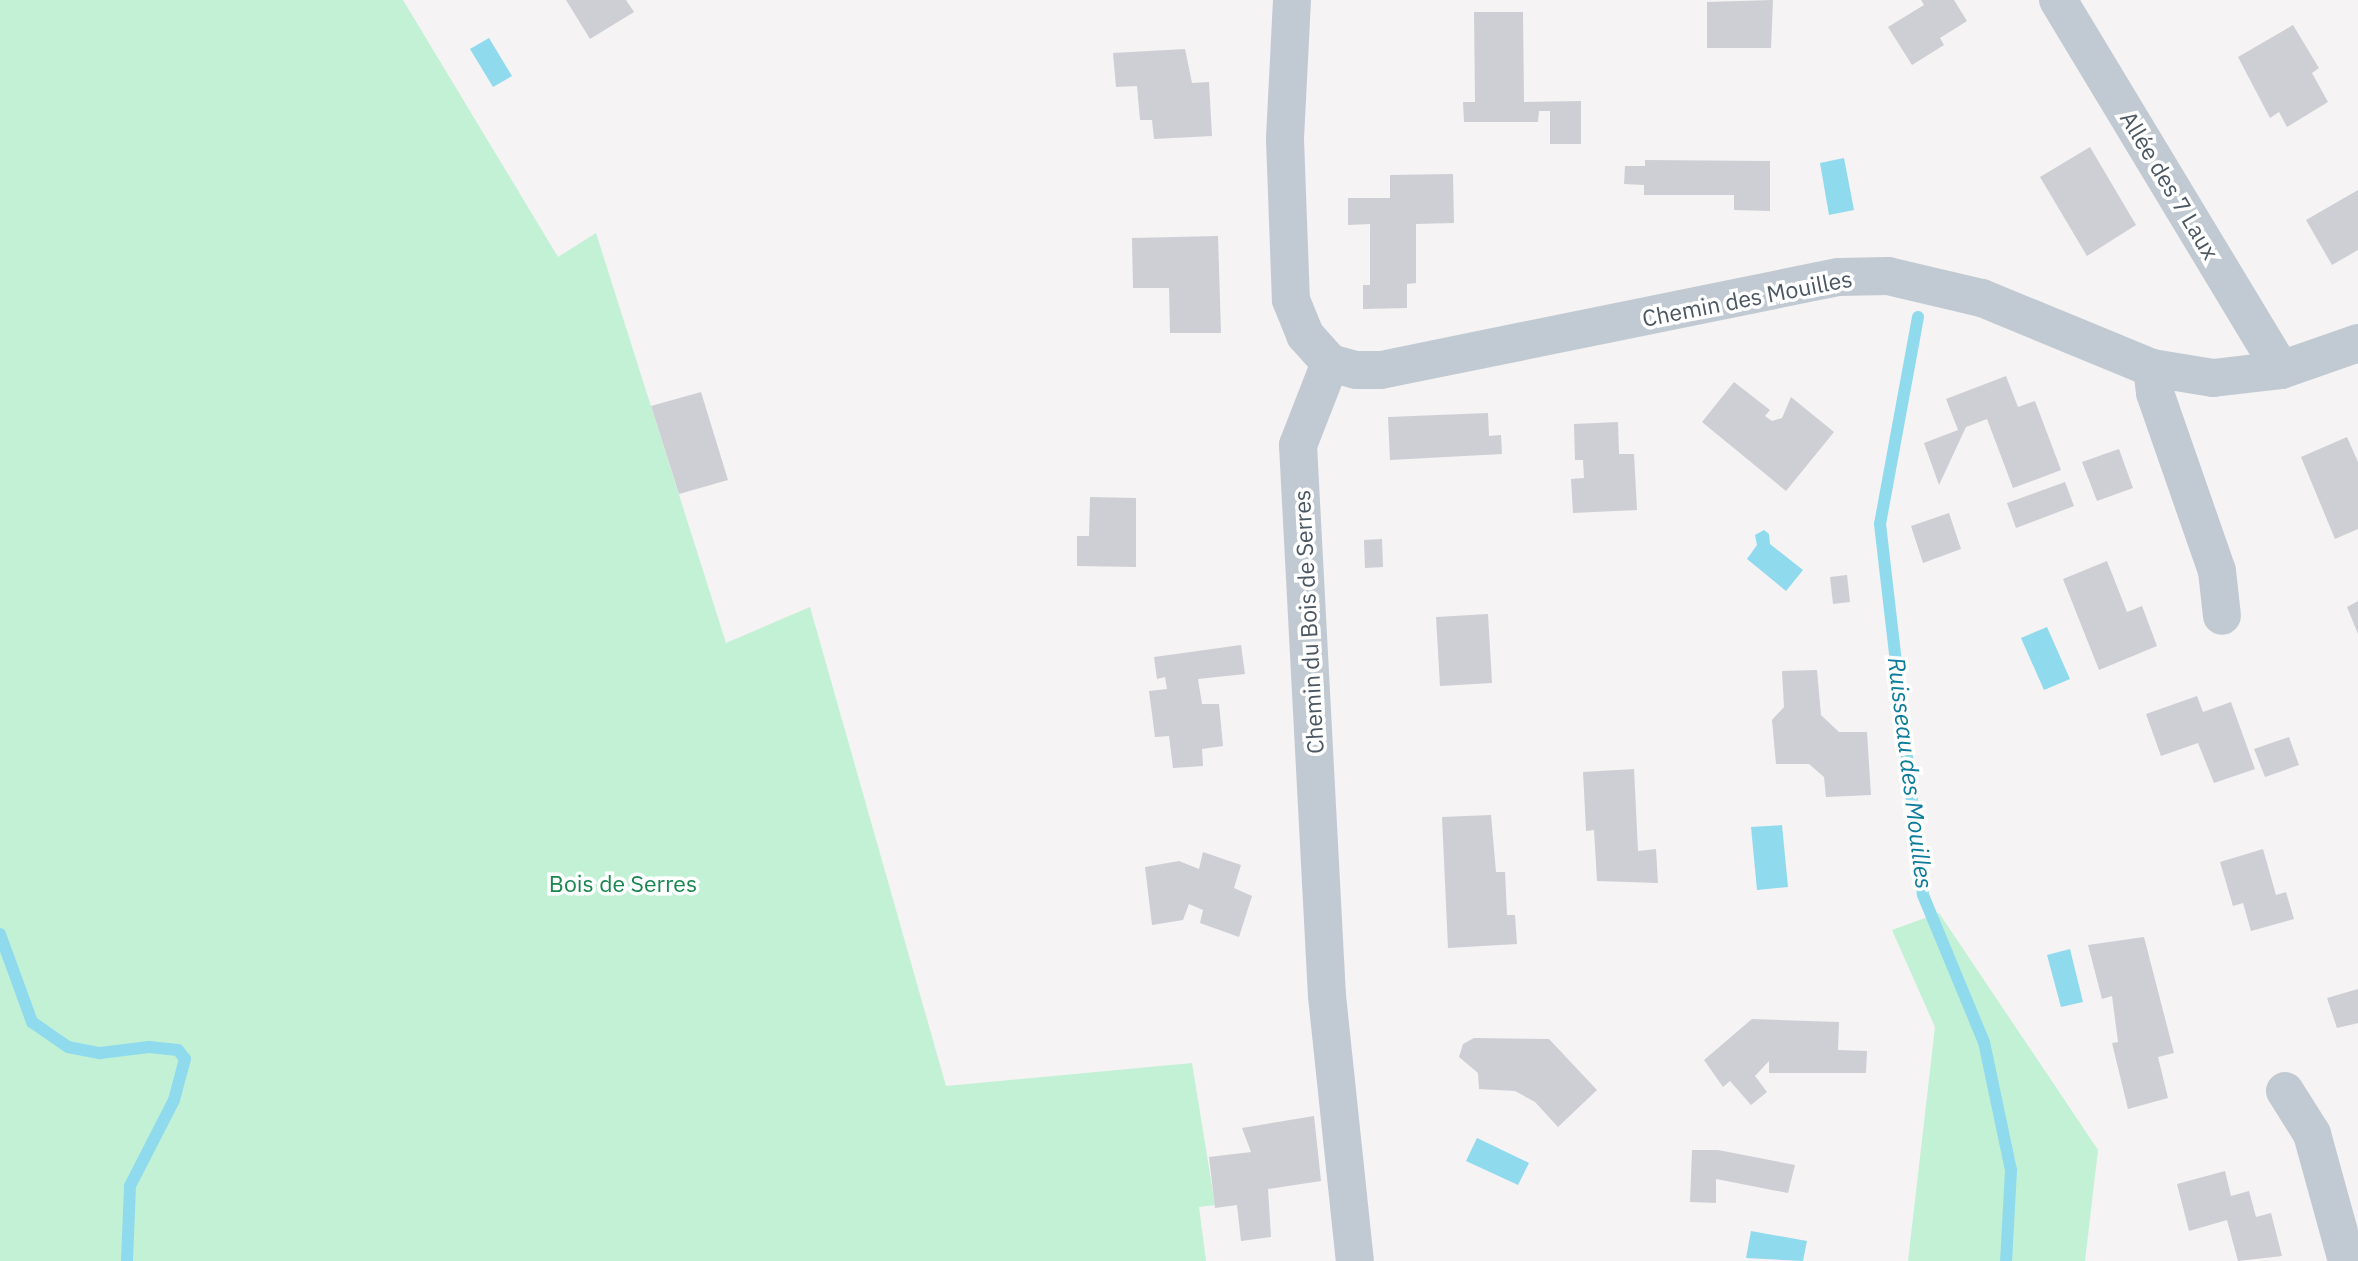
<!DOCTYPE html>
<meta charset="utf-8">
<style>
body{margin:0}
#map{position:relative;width:2358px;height:1261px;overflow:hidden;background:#f5f3f3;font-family:"IBM Plex Sans",sans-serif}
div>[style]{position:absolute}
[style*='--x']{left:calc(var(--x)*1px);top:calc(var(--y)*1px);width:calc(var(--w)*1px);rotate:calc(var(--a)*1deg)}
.green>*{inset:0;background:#c3f1d5}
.water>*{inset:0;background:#90daee}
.stream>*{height:12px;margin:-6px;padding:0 6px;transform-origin:6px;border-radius:6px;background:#90daee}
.building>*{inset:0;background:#cdcfd5}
.minor>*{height:38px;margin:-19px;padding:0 19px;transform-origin:19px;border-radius:19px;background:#c1cad2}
span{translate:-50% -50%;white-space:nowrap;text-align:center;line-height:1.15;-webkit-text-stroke:7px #fff;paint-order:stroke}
.street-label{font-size:23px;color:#4a5661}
.park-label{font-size:23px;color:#17864f}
.water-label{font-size:24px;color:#0c7c9b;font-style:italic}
</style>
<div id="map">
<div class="green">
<i style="clip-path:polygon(0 0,403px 0,558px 257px,596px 233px,726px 643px,810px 607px,946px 1086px,1192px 1063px,1215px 1205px,1199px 1207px,1206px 1261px,0 1261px)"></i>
<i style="clip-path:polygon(1939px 913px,2098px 1150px,2085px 1261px,1908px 1261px,1935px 1027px,1892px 930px)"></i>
</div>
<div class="water">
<i style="clip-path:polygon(489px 38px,512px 76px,493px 87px,470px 49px)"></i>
<i style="clip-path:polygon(1844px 158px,1854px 210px,1829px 215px,1820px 163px)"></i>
<i style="clip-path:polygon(1764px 530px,1769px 534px,1770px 544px,1803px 570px,1786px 591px,1747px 559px,1757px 545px,1755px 535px)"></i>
<i style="clip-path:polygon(2047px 627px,2070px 679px,2044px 690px,2021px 638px)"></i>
<i style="clip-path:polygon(1782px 825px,1788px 887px,1757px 890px,1751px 827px)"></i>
<i style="clip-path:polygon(2070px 949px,2083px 1002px,2061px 1007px,2047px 955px)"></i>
<i style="clip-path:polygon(1477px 1138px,1529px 1163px,1518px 1185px,1466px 1161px)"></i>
<i style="clip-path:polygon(1751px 1231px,1807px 1241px,1803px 1261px,1746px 1258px)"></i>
</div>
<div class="stream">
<i style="--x:1918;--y:317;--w:210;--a:100.4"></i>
<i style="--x:1880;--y:524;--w:373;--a:83.4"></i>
<i style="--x:1923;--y:895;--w:159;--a:67.5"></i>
<i style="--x:1984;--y:1042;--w:131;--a:78.1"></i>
<i style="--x:2011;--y:1170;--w:91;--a:93.1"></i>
<i style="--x:0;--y:934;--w:94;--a:70"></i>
<i style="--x:32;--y:1022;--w:44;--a:34.8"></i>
<i style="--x:68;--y:1047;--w:33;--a:11"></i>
<i style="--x:100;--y:1053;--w:49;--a:-7"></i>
<i style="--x:149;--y:1047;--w:29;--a:6"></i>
<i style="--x:178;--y:1050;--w:11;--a:52"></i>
<i style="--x:185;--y:1059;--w:42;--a:105"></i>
<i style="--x:174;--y:1100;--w:97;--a:117.1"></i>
<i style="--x:130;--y:1186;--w:75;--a:92.3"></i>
</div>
<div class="building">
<i style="clip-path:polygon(566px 0,626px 0,634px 12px,590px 39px)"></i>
<i style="clip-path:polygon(1773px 0,1771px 48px,1707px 48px,1707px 2px)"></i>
<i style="clip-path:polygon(1921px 0,1954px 0,1967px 21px,1940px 38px,1944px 45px,1912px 65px,1888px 27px,1924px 5px)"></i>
<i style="clip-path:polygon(1474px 12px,1523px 12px,1524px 102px,1581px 101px,1581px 144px,1550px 144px,1550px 111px,1539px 111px,1538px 122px,1464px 122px,1463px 102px,1475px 102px)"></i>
<i style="clip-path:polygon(2293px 25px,2319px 68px,2312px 73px,2328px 102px,2287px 127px,2279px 112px,2270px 118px,2238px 57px)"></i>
<i style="clip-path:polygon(1185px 49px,1192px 83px,1209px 82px,1212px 136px,1154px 139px,1152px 120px,1140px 120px,1137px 86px,1116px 87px,1113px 53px)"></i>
<i style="clip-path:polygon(2090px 147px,2136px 225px,2087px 256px,2040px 177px)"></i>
<i style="clip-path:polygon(1645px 160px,1770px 161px,1770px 211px,1734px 210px,1734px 195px,1644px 195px,1644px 185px,1624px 184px,1625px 166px,1645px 166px)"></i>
<i style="clip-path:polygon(1453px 174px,1454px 223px,1416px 224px,1416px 283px,1407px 284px,1407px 308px,1363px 309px,1363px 285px,1370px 285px,1370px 224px,1348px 225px,1348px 198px,1390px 198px,1390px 175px)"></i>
<i style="clip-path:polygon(2358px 190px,2358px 250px,2332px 265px,2306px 220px)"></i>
<i style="clip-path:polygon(1218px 236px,1221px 333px,1170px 333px,1169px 288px,1133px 288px,1132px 238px)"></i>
<i style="clip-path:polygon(2006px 376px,2018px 407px,2035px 401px,2061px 470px,2013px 488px,1987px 419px,1966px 427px,1939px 485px,1924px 443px,1958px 430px,1946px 399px)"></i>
<i style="clip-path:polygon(1734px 382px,1770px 410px,1765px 416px,1772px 421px,1782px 418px,1791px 397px,1834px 432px,1786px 491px,1702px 422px)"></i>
<i style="clip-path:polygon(701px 392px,728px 480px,679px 494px,651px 406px)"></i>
<i style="clip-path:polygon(1488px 413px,1489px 436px,1501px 435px,1502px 454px,1390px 460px,1388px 417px)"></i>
<i style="clip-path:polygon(1618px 422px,1619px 454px,1634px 454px,1637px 510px,1573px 513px,1571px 479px,1584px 478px,1583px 460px,1575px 460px,1574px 424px)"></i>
<i style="clip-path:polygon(2347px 437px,2358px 462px,2358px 529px,2335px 539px,2301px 457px)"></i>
<i style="clip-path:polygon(2119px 449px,2133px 488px,2097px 501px,2082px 462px)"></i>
<i style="clip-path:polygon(2065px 482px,2074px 506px,2016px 528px,2007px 503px)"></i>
<i style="clip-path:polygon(1090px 497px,1136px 498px,1136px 567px,1077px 566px,1077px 536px,1089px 536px)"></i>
<i style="clip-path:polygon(1949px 513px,1961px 549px,1923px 563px,1911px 526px)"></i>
<i style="clip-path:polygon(1382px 539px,1383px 567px,1365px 568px,1364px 540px)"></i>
<i style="clip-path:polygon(2107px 561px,2127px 612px,2142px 606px,2157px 646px,2099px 670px,2063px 579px)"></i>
<i style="clip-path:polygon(1847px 575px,1850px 602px,1833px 604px,1830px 577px)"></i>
<i style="clip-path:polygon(2358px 601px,2358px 634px,2347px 607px)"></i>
<i style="clip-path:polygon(1488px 614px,1492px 683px,1440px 686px,1436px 617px)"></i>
<i style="clip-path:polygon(1241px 645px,1245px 674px,1198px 679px,1202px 704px,1219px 704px,1223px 746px,1202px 749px,1203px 766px,1173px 768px,1169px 736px,1155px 737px,1149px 691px,1167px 689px,1165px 677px,1157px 679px,1154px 657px)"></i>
<i style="clip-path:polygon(1817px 670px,1821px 715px,1839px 732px,1867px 732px,1871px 795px,1826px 797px,1824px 777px,1809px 764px,1776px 764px,1772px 720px,1784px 707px,1782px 671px)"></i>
<i style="clip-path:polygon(2197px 696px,2203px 712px,2231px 702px,2255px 769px,2214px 783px,2198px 743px,2161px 756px,2146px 714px)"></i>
<i style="clip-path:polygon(2289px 737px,2299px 765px,2265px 777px,2254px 749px)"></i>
<i style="clip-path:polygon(1634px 769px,1638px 851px,1656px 849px,1658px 883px,1597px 881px,1594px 830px,1586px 831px,1583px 772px)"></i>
<i style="clip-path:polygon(1491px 815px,1496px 872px,1505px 872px,1507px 915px,1515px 915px,1517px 944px,1448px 948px,1442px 817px)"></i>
<i style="clip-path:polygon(2263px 849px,2276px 895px,2286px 892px,2294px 919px,2251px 931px,2243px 903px,2233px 906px,2220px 862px)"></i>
<i style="clip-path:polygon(1203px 852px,1241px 865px,1234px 888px,1252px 896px,1239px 937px,1200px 923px,1203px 910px,1189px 904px,1183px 920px,1152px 925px,1145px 867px,1179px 861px,1199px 869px)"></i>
<i style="clip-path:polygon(2144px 937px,2174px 1053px,2158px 1057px,2168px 1098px,2128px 1109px,2112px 1043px,2118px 1042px,2112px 996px,2102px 999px,2088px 945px)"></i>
<i style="clip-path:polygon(2358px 989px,2358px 1023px,2337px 1028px,2327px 998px)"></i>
<i style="clip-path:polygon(1752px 1019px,1839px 1022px,1838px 1050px,1867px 1051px,1866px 1073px,1769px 1073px,1769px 1061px,1755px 1076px,1767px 1092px,1751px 1105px,1730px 1081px,1723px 1087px,1704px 1060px)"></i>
<i style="clip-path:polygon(1474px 1038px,1549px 1039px,1597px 1090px,1558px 1127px,1535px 1102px,1515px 1091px,1479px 1089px,1478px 1073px,1459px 1057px,1463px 1044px)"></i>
<i style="clip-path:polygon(1314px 1116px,1321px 1181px,1268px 1189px,1271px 1237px,1241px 1241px,1237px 1205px,1215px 1208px,1209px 1157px,1251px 1152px,1242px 1128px)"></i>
<i style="clip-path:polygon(1692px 1150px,1718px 1150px,1795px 1165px,1788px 1193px,1716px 1179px,1716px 1203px,1690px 1202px)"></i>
<i style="clip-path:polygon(2225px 1171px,2231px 1196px,2249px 1191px,2256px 1217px,2271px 1213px,2282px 1256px,2238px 1261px,2227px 1220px,2189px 1231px,2177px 1184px)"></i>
</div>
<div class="minor">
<i style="--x:1292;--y:0;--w:139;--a:92.9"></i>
<i style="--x:1285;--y:139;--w:161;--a:87.9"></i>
<i style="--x:1291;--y:300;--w:38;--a:68"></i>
<i style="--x:1305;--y:335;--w:38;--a:48"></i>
<i style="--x:2058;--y:0;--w:432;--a:58.9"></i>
<i style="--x:1330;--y:363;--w:27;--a:15"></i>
<i style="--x:1356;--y:370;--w:25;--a:0"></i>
<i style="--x:1381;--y:370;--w:467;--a:-11.5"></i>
<i style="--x:1839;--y:277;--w:49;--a:-1.2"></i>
<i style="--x:1888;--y:276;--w:97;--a:13.2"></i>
<i style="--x:1982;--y:298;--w:184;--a:22.4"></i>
<i style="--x:2152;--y:368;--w:62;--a:9.3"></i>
<i style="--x:2213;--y:378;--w:68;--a:-6.7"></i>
<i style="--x:2281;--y:370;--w:82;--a:-19.3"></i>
<i style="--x:1330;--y:363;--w:88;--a:111.3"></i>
<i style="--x:1298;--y:445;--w:552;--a:86.99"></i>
<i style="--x:1327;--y:996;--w:266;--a:84"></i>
<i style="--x:2152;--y:368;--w:25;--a:83"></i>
<i style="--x:2155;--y:393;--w:188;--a:70.8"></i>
<i style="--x:2217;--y:571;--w:45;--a:83.7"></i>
<i style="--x:2285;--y:1091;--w:51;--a:57.9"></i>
<i style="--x:2312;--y:1134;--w:132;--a:74.6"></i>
</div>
<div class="street-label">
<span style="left:2170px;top:185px;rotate:59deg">Allée des 7 Laux</span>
<span style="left:1747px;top:298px;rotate:-11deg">Chemin des Mouilles</span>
<span style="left:1308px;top:622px;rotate:-93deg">Chemin du Bois de Serres</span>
</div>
<div class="park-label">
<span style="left:623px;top:883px">Bois de Serres</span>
</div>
<div class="water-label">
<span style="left:1910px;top:773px;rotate:83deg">Ruisseau des Mouilles</span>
</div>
</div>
